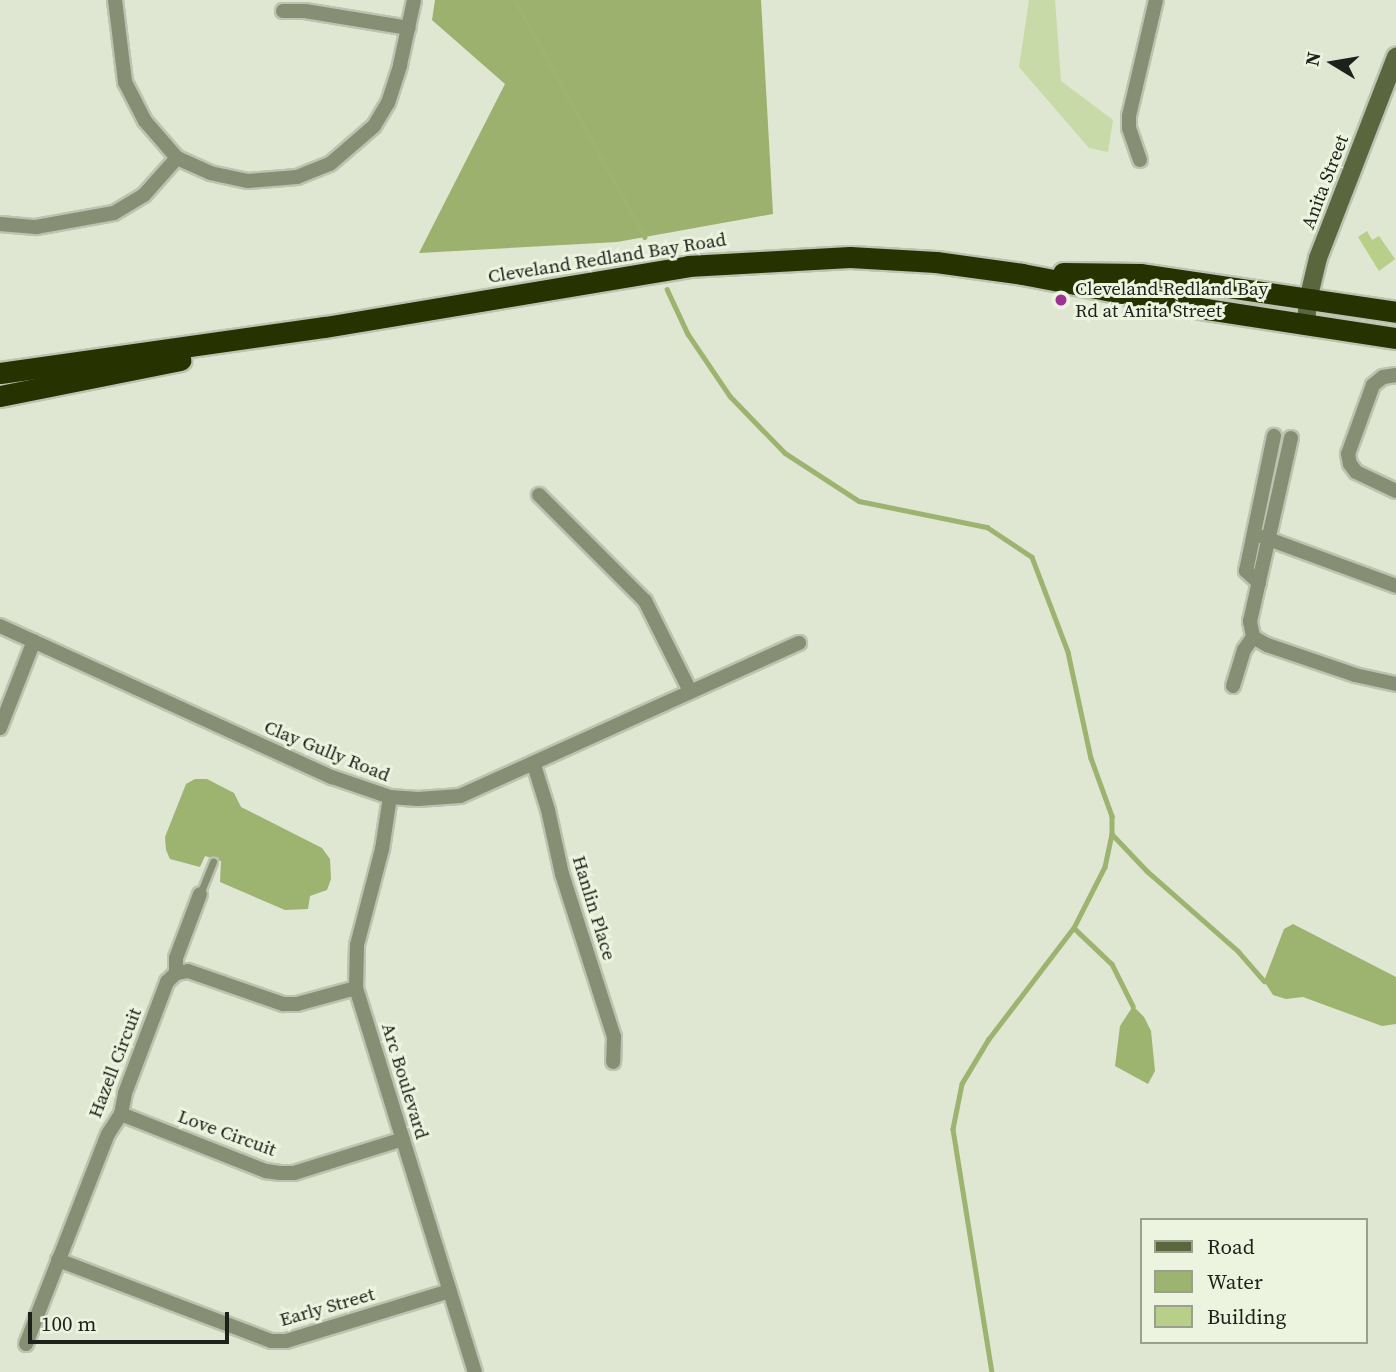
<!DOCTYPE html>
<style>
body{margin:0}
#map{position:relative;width:1396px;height:1372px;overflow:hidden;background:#dfe6d2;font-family:"Source Serif 4",serif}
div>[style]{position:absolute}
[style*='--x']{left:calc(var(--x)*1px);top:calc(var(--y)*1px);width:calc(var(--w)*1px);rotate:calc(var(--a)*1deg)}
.green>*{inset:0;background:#c9daa9}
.forest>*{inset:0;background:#9bb16d}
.water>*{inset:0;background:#9db370}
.stream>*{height:4.5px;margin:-2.25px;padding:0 2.25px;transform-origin:2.25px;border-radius:2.25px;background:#9db370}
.building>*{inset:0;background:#b8cf8a}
.roads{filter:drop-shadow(2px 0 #bcc3b1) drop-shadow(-2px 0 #bcc3b1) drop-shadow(0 2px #bcc3b1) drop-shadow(0 -2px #bcc3b1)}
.lane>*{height:7px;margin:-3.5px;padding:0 3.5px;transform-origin:3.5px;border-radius:3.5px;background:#868f73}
.street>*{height:14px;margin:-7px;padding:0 7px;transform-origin:7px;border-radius:7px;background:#868f73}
.secondary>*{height:18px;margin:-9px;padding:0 9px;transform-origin:9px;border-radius:9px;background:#5a673e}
.highway>*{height:21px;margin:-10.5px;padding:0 10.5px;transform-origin:10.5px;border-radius:10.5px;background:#263200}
.dots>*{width:19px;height:19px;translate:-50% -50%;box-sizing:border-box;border:4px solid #ecf3df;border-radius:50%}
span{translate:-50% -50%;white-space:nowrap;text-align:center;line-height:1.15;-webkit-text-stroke:6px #ecf3df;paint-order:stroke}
.street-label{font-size:19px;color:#1e211a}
.poi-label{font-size:19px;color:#1e211a}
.left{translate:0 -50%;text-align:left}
.legend{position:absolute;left:1140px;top:1218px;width:228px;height:126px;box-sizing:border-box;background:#ecf3df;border:2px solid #9a9f90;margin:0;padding:9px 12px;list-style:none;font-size:21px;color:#1e211a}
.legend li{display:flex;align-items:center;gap:14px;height:35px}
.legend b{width:35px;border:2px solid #9a9f90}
.north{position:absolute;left:1298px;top:28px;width:70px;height:70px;-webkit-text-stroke:5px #ecf3df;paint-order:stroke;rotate:281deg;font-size:19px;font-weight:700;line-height:28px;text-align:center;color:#1e211a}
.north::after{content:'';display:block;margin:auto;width:24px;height:32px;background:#1e211a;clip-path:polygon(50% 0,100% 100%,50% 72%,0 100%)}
.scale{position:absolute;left:28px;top:1312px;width:201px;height:32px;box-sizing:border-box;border:4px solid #1e211a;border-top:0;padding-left:9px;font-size:21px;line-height:24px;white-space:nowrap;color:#1e211a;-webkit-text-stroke:5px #ecf3df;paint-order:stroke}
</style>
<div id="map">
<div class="green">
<i style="clip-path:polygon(1029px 0,1055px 0,1061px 81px,1113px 120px,1108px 152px,1089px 148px,1019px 67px)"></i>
</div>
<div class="forest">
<i style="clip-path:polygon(435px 0,761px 0,773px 214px,617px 242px,419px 253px,505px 84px,432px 20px)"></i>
</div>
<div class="water">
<i style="clip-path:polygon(195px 779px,207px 779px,234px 793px,241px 807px,322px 848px,330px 859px,331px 879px,327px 890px,310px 896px,308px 909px,285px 910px,220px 882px,221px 861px,205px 856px,200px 867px,170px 859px,166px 850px,165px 837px,186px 784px)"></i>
<i style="clip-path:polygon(1293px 924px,1396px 977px,1396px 1024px,1382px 1026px,1303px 997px,1286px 999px,1273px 995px,1264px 981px,1284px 929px)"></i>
<i style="clip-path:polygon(1133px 1006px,1144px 1017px,1151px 1031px,1155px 1071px,1148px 1084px,1115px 1066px,1120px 1026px)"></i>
</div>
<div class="stream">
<i style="--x:515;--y:0;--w:270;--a:61.3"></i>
<i style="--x:667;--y:289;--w:50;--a:65"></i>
<i style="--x:688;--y:334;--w:75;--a:55.9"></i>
<i style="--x:730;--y:396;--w:79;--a:46"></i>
<i style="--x:785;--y:453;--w:88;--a:33"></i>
<i style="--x:859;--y:501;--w:131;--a:11.5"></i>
<i style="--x:987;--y:527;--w:54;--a:33.7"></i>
<i style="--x:1032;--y:557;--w:102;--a:69.2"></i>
<i style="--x:1068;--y:652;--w:108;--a:77.8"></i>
<i style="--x:1091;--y:758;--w:62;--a:70.1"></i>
<i style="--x:1112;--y:816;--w:18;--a:90"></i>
<i style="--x:1112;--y:834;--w:34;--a:102"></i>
<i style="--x:1105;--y:867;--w:68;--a:116.9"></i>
<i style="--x:1074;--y:928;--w:140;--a:127.4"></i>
<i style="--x:989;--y:1039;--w:52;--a:121"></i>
<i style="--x:962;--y:1084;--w:46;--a:101.3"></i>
<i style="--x:953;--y:1129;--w:246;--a:80.9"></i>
<i style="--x:1112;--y:834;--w:51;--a:46.6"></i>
<i style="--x:1147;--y:871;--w:121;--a:41.3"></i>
<i style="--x:1238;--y:951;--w:40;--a:49"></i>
<i style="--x:1074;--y:928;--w:52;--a:43.5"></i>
<i style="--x:1112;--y:964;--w:47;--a:63.4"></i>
</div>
<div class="building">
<i style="clip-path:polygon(1367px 231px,1372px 240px,1379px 236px,1395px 259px,1379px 271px,1358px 237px)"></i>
</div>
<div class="roads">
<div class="lane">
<i style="--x:200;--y:894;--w:35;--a:-68"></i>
</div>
<div class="street">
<i style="--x:115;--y:0;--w:83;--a:83"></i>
<i style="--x:125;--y:82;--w:44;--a:62.9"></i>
<i style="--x:145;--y:121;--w:49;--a:49.1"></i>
<i style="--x:177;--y:158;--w:36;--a:24"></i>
<i style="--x:210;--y:173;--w:39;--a:12"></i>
<i style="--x:248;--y:181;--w:49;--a:-4.7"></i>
<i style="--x:297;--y:177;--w:35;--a:-22"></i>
<i style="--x:330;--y:164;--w:58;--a:-40.8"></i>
<i style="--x:374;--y:126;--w:27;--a:-59"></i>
<i style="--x:388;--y:103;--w:40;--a:-72"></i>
<i style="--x:400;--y:65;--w:66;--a:-77.8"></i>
<i style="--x:283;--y:11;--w:22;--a:0"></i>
<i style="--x:305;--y:11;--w:105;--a:9.3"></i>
<i style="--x:1140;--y:160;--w:34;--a:-109"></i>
<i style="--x:1129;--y:128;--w:12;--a:-90"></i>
<i style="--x:1129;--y:116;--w:119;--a:-76.9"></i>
<i style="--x:0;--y:224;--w:36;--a:5"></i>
<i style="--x:36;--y:227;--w:79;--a:-10.2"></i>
<i style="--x:114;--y:213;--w:35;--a:-31"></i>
<i style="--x:144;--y:195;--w:50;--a:-48.3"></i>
<i style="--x:1396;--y:375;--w:13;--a:171"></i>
<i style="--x:1383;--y:377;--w:13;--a:141"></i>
<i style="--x:1373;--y:385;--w:73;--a:109.9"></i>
<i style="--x:1348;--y:454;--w:10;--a:79"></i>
<i style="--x:1350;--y:464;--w:10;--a:53"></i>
<i style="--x:1356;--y:472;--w:44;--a:25.4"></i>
<i style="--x:1291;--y:438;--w:188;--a:102.6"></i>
<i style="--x:1250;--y:621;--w:16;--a:79"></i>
<i style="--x:1253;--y:637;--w:16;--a:30"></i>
<i style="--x:1267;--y:645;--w:93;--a:18.8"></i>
<i style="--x:1355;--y:675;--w:42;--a:12.4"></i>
<i style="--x:539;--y:495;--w:150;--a:45"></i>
<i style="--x:645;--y:601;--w:101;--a:63.4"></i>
<i style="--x:1263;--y:537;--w:142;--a:20.2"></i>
<i style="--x:1259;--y:583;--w:18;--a:-137"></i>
<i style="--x:1246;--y:571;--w:138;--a:-78.3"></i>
<i style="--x:0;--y:626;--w:365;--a:24.5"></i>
<i style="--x:332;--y:777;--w:61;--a:19"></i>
<i style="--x:390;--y:797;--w:28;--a:4"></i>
<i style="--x:418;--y:799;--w:42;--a:-4.1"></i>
<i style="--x:460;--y:796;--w:372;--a:-24.3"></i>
<i style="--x:1233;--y:686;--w:38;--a:-73"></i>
<i style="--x:1244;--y:650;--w:16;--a:-55"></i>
<i style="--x:0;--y:728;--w:93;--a:-68.7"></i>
<i style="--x:534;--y:765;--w:47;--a:72.7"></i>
<i style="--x:548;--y:810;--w:66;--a:77.7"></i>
<i style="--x:562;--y:874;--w:171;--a:72.3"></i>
<i style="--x:614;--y:1037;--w:25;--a:92"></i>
<i style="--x:390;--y:797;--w:53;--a:98.7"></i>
<i style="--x:382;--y:849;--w:99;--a:104.6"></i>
<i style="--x:357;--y:945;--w:43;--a:91.3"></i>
<i style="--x:356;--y:988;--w:402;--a:72.8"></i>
<i style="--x:176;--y:973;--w:15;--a:-90"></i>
<i style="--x:176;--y:958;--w:68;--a:-69.4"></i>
<i style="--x:121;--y:1114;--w:156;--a:21.5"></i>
<i style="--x:266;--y:1171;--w:14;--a:8"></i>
<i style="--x:280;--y:1173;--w:14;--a:0"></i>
<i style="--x:294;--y:1173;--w:114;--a:-17.3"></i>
<i style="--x:58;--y:1260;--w:228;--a:20.8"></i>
<i style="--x:271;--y:1341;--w:15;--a:0"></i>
<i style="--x:286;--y:1341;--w:171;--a:-17"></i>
<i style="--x:26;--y:1344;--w:225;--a:-68.7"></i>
<i style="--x:108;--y:1134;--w:24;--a:-57"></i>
<i style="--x:121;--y:1114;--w:21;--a:-79"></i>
<i style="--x:125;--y:1093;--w:119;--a:-69.3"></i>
<i style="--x:167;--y:982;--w:13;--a:-45"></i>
<i style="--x:176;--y:973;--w:12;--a:-9"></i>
<i style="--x:188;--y:971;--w:101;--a:19.2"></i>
<i style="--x:283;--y:1004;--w:14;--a:0"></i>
<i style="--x:297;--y:1004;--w:61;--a:-15.2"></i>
</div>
<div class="secondary">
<i style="--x:1306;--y:326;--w:26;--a:-86"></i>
<i style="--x:1308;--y:300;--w:43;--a:-76.6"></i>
<i style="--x:1318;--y:258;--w:216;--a:-68.8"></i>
</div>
<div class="highway">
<i style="--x:1063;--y:273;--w:77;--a:0.7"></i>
<i style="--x:1140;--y:274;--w:259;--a:8.4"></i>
<i style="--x:0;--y:373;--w:328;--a:-8.1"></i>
<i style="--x:325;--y:327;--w:368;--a:-9.5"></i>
<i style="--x:688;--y:266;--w:162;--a:-3.2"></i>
<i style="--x:850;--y:257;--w:86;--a:3.3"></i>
<i style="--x:936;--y:262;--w:87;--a:7.9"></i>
<i style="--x:1022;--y:274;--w:187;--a:10.8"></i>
<i style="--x:1206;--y:309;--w:192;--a:8.7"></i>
<i style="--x:0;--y:396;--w:184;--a:-11.3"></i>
</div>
</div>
<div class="dots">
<i style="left:1061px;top:300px;background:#9e3191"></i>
</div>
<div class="street-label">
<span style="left:1325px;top:182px;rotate:-69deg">Anita Street</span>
<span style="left:607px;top:258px;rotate:-9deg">Cleveland Redland Bay Road</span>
<span style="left:327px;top:751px;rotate:22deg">Clay Gully Road</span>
<span style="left:594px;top:908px;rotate:73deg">Hanlin Place</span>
<span style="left:115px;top:1063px;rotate:-69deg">Hazell Circuit</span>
<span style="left:405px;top:1081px;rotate:73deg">Arc Boulevard</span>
<span style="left:227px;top:1133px;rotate:20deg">Love Circuit</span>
<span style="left:327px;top:1307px;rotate:-16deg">Early Street</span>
</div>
<div class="poi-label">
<span class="left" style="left:1075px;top:300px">Cleveland Redland Bay<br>Rd at Anita Street</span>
</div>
<ul class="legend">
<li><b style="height:9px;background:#5a673e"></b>Road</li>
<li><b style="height:19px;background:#9db370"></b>Water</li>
<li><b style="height:19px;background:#b8cf8a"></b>Building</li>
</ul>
<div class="north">N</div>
<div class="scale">100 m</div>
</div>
